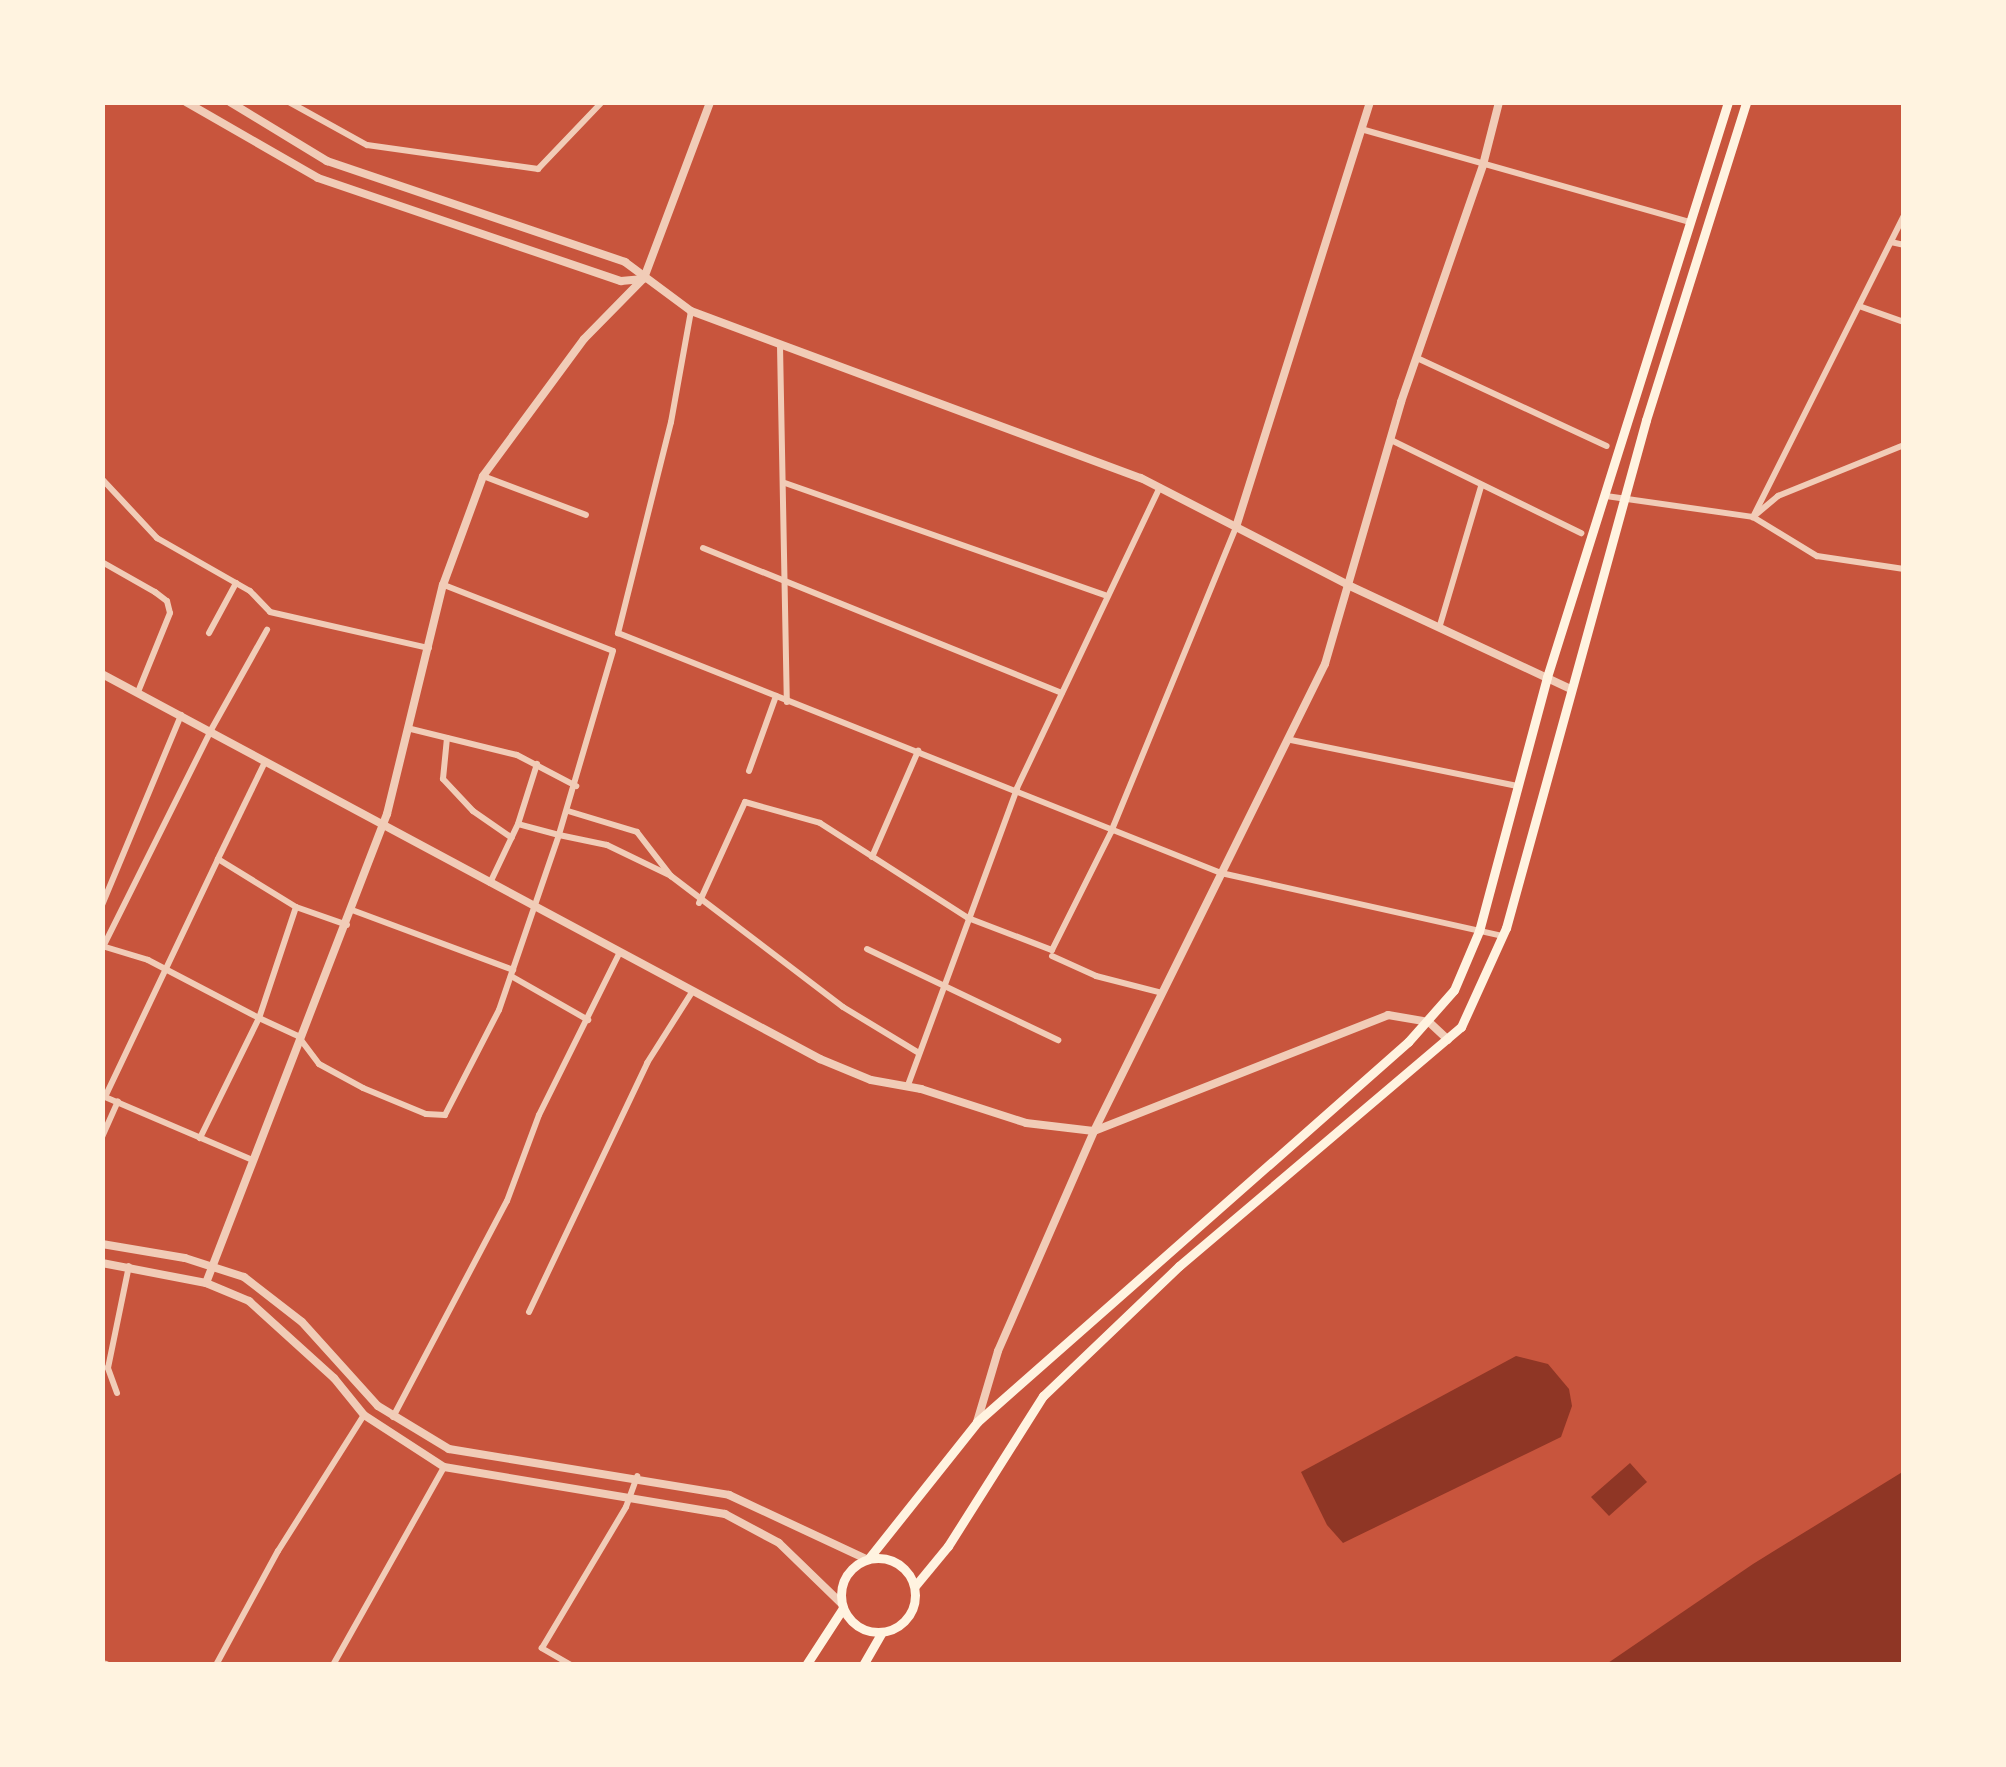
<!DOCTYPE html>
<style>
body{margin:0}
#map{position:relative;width:2006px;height:1767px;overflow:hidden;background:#c8553d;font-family:"DejaVu Sans",sans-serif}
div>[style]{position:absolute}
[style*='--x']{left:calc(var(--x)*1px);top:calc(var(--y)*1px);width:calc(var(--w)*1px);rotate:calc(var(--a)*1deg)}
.water>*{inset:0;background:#8f3625}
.minor>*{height:6px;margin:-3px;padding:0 3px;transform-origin:3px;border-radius:3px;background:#f1ccb7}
.tertiary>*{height:8px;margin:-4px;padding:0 4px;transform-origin:4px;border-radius:4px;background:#f1ccb7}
.primary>*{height:9px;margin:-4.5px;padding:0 4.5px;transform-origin:4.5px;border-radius:4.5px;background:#fff3e0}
.primary>.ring{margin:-4.5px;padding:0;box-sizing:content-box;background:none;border:9px solid #fff3e0;border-radius:50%}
span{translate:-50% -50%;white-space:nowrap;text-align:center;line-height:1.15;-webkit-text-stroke:10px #fff3e0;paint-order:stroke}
.frame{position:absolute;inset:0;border:105px solid #fff3e0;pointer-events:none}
</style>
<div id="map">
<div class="water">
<i style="clip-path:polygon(1516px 1356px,1548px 1364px,1569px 1389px,1572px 1406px,1561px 1437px,1343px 1543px,1327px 1525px,1301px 1472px)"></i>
<i style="clip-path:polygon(1630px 1463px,1647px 1482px,1609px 1516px,1591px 1497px)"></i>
<i style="clip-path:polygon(1904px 1471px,1904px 1665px,1605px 1665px,1753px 1564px)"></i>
</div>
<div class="minor">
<i style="--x:289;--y:102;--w:89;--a:28.9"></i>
<i style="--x:367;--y:145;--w:173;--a:8"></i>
<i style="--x:538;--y:169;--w:93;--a:-46.3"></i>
<i style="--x:1361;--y:129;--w:342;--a:15.8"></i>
<i style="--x:1891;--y:242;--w:13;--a:13"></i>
<i style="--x:1859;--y:306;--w:48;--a:19.6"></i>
<i style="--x:691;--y:311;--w:113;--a:100.2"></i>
<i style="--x:671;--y:422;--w:218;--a:104.1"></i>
<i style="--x:618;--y:633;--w:649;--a:21.7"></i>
<i style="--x:1221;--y:873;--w:288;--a:12.6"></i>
<i style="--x:780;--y:346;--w:356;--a:88.9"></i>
<i style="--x:1417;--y:358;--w:209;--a:24.9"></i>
<i style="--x:1391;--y:440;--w:212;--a:26.1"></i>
<i style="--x:1904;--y:445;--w:136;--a:158"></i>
<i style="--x:1778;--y:496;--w:33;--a:140"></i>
<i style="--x:1753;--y:517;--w:75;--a:31.4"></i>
<i style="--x:1817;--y:556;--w:88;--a:8.5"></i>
<i style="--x:483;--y:476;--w:110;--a:20.7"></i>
<i style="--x:102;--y:479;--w:81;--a:47"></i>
<i style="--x:157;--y:538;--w:107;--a:29.7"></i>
<i style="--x:250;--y:591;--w:29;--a:46"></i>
<i style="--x:270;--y:612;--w:163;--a:12.8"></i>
<i style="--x:785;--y:483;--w:339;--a:19.3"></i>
<i style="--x:1606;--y:496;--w:148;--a:8.1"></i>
<i style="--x:1753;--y:517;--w:337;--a:-63.4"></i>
<i style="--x:703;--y:548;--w:387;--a:22"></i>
<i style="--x:102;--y:562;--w:61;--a:29.5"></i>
<i style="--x:155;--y:592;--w:15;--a:37"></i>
<i style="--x:167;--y:601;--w:12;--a:76"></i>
<i style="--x:170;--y:613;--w:85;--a:112.1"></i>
<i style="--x:444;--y:585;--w:181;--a:21.3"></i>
<i style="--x:613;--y:651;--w:192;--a:106.4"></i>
<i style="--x:559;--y:835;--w:49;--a:11.8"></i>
<i style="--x:607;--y:845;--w:71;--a:25.8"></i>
<i style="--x:671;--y:876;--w:216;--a:37.3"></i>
<i style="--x:843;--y:1007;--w:89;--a:31.2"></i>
<i style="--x:1440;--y:625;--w:144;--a:-73.5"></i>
<i style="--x:209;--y:633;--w:57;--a:-61.6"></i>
<i style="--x:411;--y:729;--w:109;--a:13.8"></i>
<i style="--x:517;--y:755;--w:67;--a:27.7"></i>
<i style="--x:447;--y:738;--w:41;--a:95.6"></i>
<i style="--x:443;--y:779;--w:44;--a:46.8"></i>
<i style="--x:473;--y:811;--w:47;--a:34.7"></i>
<i style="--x:1291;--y:740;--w:231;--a:11.5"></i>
<i style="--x:265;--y:762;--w:108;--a:115.9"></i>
<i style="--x:218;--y:859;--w:92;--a:31.6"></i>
<i style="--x:296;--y:907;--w:54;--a:19.4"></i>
<i style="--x:749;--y:771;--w:80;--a:-70.2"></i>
<i style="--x:568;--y:811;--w:72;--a:16.9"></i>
<i style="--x:637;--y:832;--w:56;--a:52.3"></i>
<i style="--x:872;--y:857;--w:116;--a:-66.5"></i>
<i style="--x:490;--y:883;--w:65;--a:-64.6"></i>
<i style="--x:518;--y:824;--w:63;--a:-72.4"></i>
<i style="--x:699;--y:903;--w:111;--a:-65.5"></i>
<i style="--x:745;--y:802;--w:78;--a:15.6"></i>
<i style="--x:820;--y:823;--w:176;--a:32.7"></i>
<i style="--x:968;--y:918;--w:90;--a:20.9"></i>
<i style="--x:1052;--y:950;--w:132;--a:-63.4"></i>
<i style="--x:1111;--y:832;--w:330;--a:-67.7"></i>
<i style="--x:102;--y:905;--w:206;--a:-67.4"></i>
<i style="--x:296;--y:907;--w:117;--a:108.4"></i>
<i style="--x:259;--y:1018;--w:43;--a:24.8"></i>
<i style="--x:298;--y:1036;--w:35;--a:53"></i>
<i style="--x:319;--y:1064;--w:50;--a:28.6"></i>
<i style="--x:363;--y:1088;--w:68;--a:22.4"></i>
<i style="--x:426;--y:1114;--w:19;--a:3"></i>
<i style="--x:445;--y:1115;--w:118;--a:-62.8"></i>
<i style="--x:499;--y:1010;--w:185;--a:-71.1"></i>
<i style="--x:559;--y:835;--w:42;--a:-165"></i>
<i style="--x:352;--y:910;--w:172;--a:20.4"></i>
<i style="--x:102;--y:946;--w:48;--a:16.9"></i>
<i style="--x:148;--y:960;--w:125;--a:27.6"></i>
<i style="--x:259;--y:1018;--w:134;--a:116.2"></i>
<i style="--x:102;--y:949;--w:245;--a:-63.5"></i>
<i style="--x:211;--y:730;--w:115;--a:-60.8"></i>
<i style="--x:867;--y:949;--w:212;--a:25.5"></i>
<i style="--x:1052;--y:956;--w:48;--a:24.4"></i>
<i style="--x:1096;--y:976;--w:68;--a:14.4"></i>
<i style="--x:511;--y:976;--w:89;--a:29.7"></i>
<i style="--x:908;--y:1085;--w:316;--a:-69.8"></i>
<i style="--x:1017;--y:788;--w:333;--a:-64.6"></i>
<i style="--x:105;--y:1097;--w:263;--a:-64.6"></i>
<i style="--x:105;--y:1097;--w:161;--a:23.1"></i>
<i style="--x:102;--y:1137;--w:39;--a:-66"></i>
<i style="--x:529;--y:1312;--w:276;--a:-64.6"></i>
<i style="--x:647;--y:1063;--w:84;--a:-57.6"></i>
<i style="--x:117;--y:1393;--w:27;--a:-110"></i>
<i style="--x:108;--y:1368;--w:104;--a:-78.4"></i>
<i style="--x:393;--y:1417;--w:244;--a:-62.2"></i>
<i style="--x:507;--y:1201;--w:92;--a:-69.6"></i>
<i style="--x:539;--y:1115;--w:182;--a:-63.6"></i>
<i style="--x:216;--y:1665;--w:130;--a:-61.5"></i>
<i style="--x:278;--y:1551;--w:161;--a:-57.7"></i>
<i style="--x:333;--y:1665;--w:227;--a:-60.7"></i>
<i style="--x:571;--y:1665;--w:34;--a:-150"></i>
<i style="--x:542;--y:1648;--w:164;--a:-59.2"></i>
<i style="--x:626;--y:1507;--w:33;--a:-70"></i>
</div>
<div class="tertiary">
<i style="--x:186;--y:102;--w:152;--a:29.9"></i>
<i style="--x:318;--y:178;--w:320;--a:18.8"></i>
<i style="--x:621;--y:281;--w:22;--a:-5"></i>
<i style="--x:230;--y:102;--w:114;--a:31.3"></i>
<i style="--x:327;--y:161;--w:315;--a:18.7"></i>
<i style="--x:625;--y:262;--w:82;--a:36.6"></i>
<i style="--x:691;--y:311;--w:480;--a:20.4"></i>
<i style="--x:1141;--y:478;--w:235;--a:27.3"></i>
<i style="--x:1350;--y:586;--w:242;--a:25"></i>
<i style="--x:1236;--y:527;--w:446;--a:-72.5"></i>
<i style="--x:102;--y:674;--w:815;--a:28.2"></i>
<i style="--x:820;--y:1059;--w:55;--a:22.4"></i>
<i style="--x:871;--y:1080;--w:51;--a:10.2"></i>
<i style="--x:921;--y:1089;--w:110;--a:17.9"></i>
<i style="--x:1026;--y:1123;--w:68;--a:6.7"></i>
<i style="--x:1094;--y:1131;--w:316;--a:-21.5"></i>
<i style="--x:1388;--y:1015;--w:42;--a:9.7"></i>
<i style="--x:1429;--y:1022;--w:26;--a:43"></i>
<i style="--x:102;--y:1244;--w:84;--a:9.6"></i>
<i style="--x:185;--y:1258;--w:62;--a:17.9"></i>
<i style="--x:244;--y:1277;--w:73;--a:37.8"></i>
<i style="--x:302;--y:1322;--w:113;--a:47.9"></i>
<i style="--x:378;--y:1406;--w:83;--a:31.2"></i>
<i style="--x:449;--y:1449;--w:284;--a:9.3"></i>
<i style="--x:729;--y:1495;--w:151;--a:25"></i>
<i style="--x:102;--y:1263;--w:106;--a:10.9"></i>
<i style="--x:206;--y:1283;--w:47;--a:22.7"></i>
<i style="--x:249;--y:1301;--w:115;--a:42.2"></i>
<i style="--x:334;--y:1378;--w:48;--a:51"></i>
<i style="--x:364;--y:1415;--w:95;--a:33"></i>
<i style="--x:444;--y:1467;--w:285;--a:9.5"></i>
<i style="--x:725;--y:1514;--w:61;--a:28.2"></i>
<i style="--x:779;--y:1543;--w:86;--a:44.1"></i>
<i style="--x:206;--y:1283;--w:503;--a:-68.9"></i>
<i style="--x:387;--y:814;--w:236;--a:-76.3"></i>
<i style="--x:443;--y:585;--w:116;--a:-69.8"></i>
<i style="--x:483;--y:476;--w:170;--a:-53.6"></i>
<i style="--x:584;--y:339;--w:86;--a:-45.5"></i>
<i style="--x:644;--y:278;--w:188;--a:-69.4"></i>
<i style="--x:977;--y:1422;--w:74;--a:-73.5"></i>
<i style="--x:998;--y:1351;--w:240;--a:-66.4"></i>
<i style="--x:1094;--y:1131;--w:521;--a:-63.68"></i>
<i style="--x:1325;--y:664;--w:273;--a:-73.8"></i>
<i style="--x:1401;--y:402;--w:251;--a:-70.9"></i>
<i style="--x:1483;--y:165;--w:65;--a:-75.7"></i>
<i style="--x:102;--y:1664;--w:4;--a:14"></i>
</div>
<div class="primary">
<i class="ring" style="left:841px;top:1558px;width:65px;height:65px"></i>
<i style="--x:869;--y:1558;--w:174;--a:-51.5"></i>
<i style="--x:977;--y:1422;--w:575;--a:-41.4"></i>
<i style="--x:1408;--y:1042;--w:69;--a:-48.5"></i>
<i style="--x:1454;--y:990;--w:64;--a:-67"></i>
<i style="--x:1479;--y:931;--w:263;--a:-75"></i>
<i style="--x:1547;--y:677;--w:603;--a:-72.53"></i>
<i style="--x:915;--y:1586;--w:52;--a:-50.5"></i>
<i style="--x:948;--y:1546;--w:178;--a:-57.7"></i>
<i style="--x:1043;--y:1396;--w:188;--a:-43.7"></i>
<i style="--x:1179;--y:1266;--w:370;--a:-40.3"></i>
<i style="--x:1461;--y:1027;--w:109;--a:-65.6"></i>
<i style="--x:1506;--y:928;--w:527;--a:-74.59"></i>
<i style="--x:1646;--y:420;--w:333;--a:-72.5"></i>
<i style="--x:806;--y:1665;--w:68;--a:-57"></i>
<i style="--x:863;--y:1665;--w:38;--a:-60"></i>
</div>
<div class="frame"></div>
</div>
